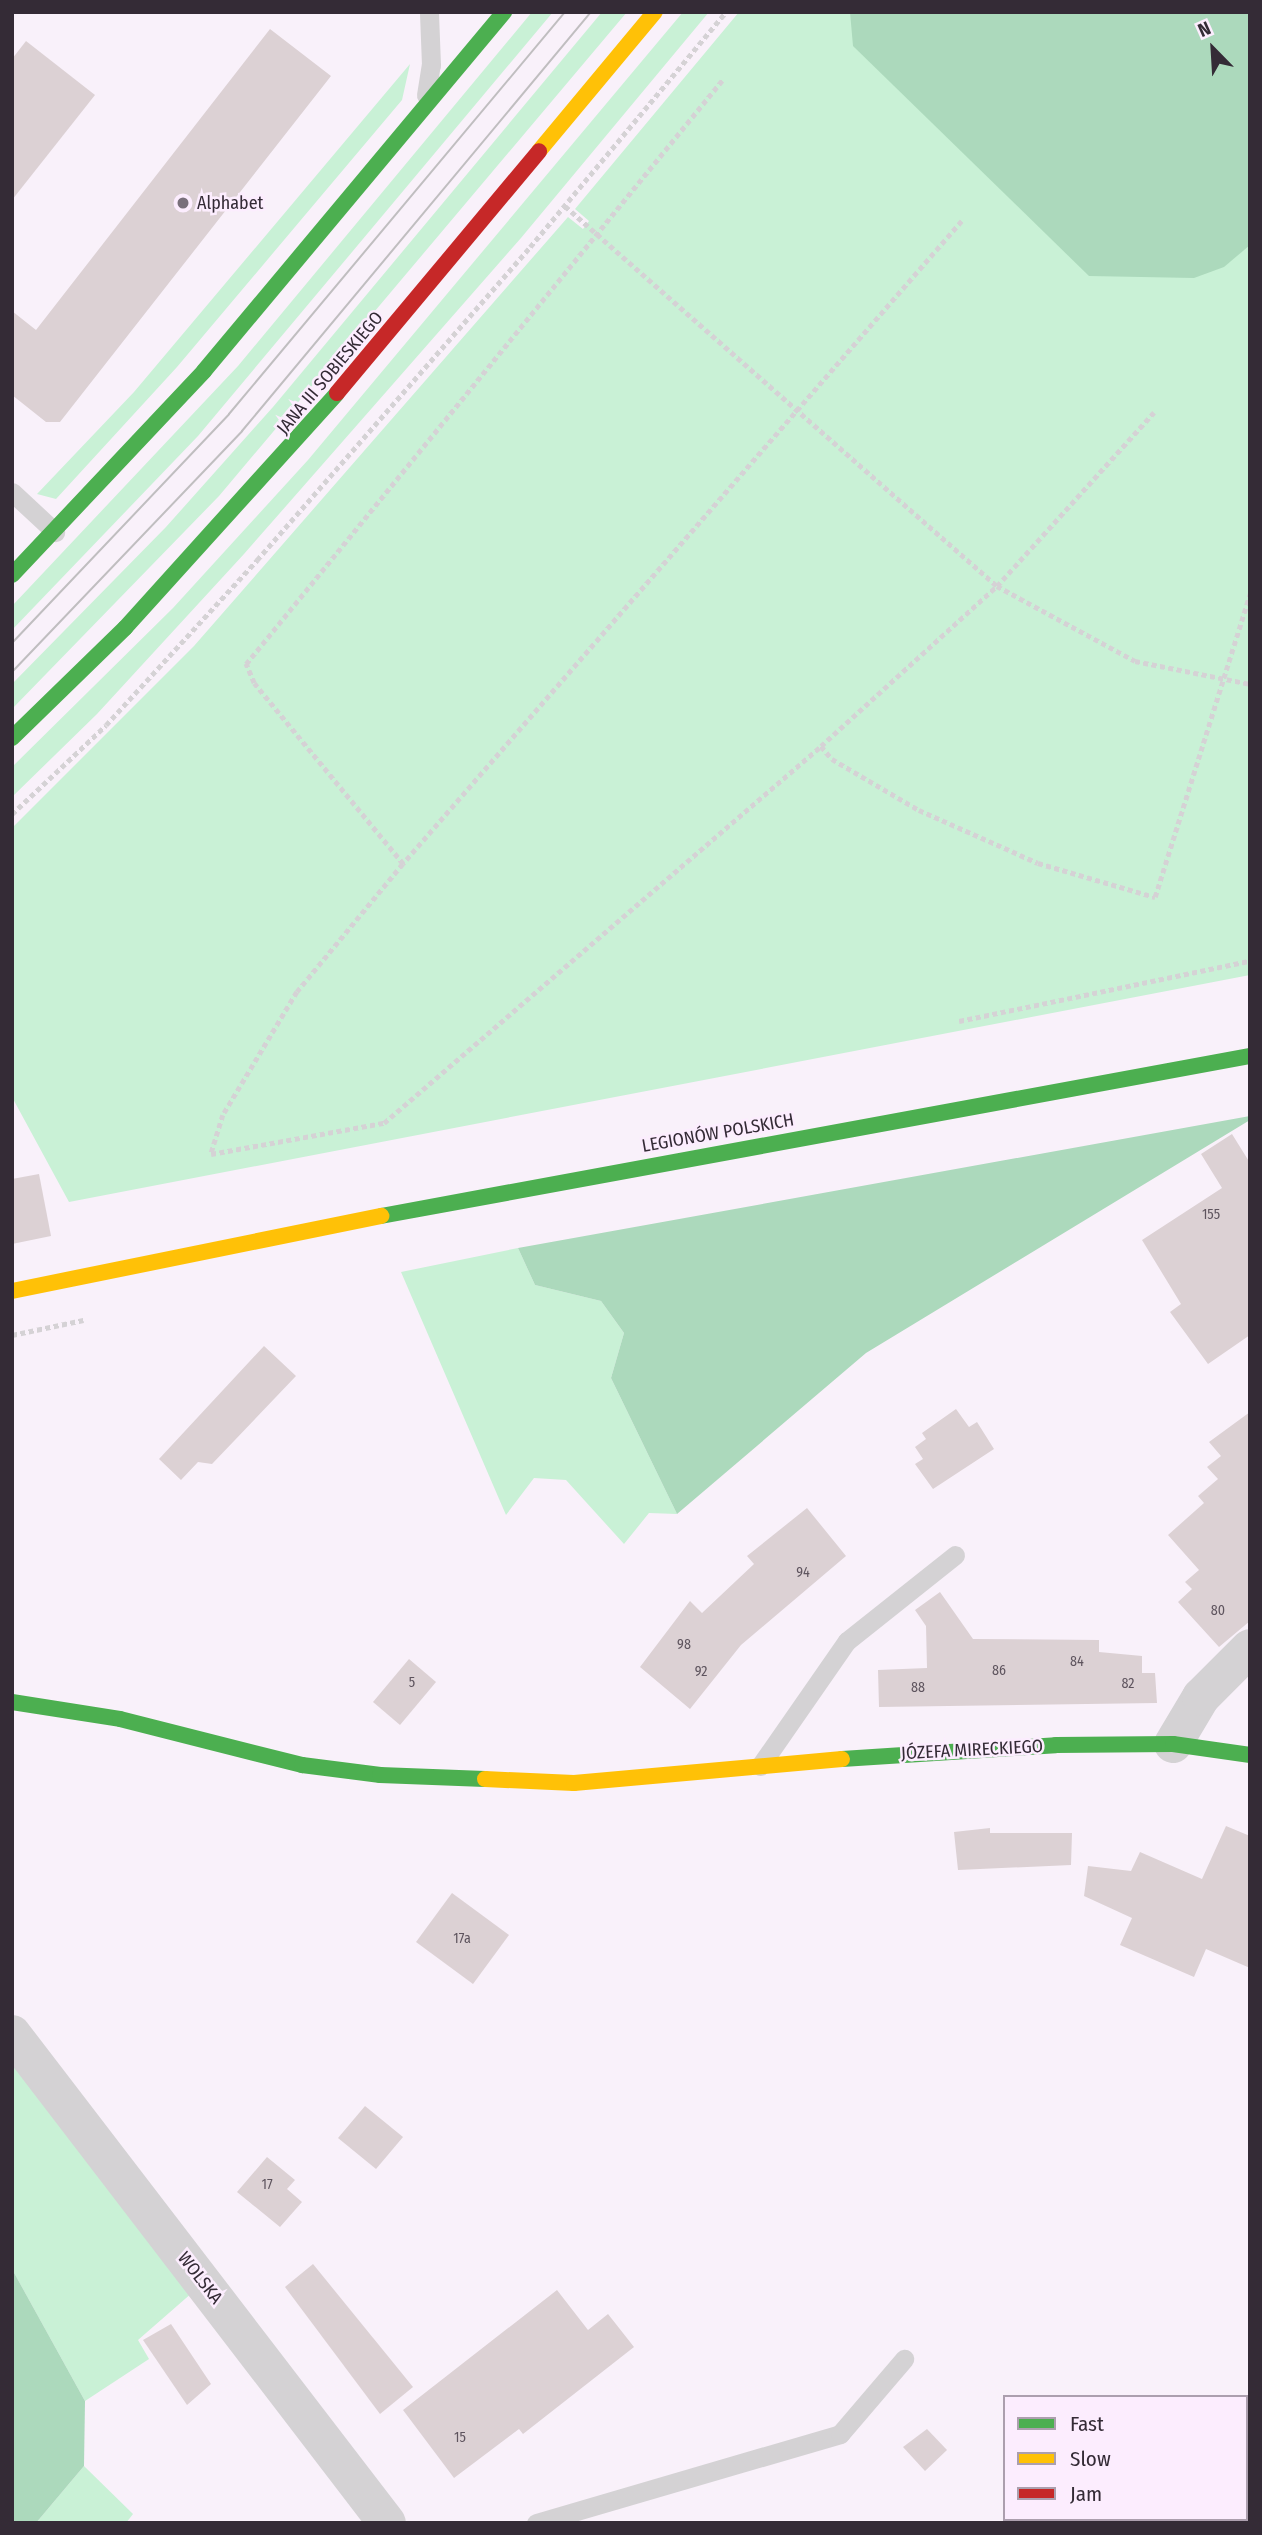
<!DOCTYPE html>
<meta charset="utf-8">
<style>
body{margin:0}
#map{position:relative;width:1262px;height:2535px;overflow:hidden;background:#f9f1fa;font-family:"Fira Sans Condensed",sans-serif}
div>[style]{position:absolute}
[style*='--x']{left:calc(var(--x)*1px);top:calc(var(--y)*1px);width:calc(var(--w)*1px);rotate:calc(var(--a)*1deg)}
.green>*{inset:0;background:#c9f1d6}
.forest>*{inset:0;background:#acd9bc}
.building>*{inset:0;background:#dcd1d4}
.path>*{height:4.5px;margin-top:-2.25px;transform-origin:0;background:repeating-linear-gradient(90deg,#d5d2d5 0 5px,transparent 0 8.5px)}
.lane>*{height:19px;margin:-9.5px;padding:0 9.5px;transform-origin:9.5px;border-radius:9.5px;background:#d4d2d4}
.street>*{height:38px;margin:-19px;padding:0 19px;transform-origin:19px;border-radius:19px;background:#d4d2d4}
.fast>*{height:16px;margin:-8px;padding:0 8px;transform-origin:8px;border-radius:8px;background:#4caf50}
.slow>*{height:16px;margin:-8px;padding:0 8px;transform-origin:8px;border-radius:8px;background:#ffc107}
.jam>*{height:16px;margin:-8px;padding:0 8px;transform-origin:8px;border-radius:8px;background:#c62828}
.tram>*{height:2px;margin:-1px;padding:0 1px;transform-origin:1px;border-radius:1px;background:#c0bec0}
.dots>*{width:19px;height:19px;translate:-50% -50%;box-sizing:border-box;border:4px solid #fcedfe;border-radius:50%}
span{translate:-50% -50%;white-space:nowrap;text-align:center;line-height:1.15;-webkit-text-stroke:5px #fcedfe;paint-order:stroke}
.number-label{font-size:14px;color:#5e545e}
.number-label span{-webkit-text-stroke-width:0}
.poi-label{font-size:18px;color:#342b36}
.left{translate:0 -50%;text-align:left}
.street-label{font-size:18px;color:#342b36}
.frame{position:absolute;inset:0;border:14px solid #342b36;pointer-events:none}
.legend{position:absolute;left:1003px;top:2395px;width:245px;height:126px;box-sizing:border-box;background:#fcedfe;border:2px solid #ac9fae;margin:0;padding:9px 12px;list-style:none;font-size:21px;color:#342b36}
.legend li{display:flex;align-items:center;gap:14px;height:35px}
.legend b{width:35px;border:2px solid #ac9fae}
.north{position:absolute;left:1178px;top:14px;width:70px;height:70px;-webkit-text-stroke:5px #fcedfe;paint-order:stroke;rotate:336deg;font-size:19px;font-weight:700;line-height:28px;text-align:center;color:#342b36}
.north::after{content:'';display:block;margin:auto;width:24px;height:32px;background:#342b36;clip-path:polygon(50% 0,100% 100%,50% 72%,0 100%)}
</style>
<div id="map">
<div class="green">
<i style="clip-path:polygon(532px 12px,553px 12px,198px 436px,12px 630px,12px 606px,238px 366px)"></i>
<i style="clip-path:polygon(602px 12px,627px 12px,219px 496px,12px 709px,12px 684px,166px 527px,273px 407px)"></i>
<i style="clip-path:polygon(683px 12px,709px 12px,521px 238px,244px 554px,97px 714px,12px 797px,12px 767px,173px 608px,308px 460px)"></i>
<i style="clip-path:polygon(739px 12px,1250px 12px,1250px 975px,69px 1202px,12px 1097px,12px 828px,194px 646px,568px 217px,583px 229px,589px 221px,575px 209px)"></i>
<i style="clip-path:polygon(410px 64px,402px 100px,177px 367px,56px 499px,37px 494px,134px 392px)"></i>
<i style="clip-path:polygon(518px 1248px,535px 1285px,601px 1301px,624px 1333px,611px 1378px,677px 1514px,649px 1513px,624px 1544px,566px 1480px,534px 1478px,506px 1515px,401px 1272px)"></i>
<i style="clip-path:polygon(12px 2062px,193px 2292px,138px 2340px,149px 2359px,85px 2401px,12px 2269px)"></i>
<i style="clip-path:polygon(84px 2466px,133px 2514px,126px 2523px,36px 2523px)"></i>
</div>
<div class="forest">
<i style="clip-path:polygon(850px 12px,1250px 12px,1250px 245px,1224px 267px,1194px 278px,1089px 276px,853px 46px)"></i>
<i style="clip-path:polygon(1250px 1116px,1250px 1120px,866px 1353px,677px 1514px,611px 1378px,624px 1333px,601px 1301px,535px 1285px,518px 1248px)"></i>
<i style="clip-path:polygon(12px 2269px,85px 2401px,84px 2466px,36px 2523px,12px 2523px)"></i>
</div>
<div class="building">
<i style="clip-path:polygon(270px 29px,331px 76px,60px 422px,46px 422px,12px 395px,12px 311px,36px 330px)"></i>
<i style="clip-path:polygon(26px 41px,95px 95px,12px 200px,12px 59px)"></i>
<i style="clip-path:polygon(1232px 1134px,1250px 1163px,1250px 1335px,1208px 1364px,1170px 1312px,1181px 1304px,1142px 1240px,1222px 1188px,1201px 1154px)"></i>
<i style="clip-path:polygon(39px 1174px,51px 1236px,12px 1244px,12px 1179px)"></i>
<i style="clip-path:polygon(264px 1346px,296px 1376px,212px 1464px,198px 1462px,181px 1480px,159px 1459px)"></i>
<i style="clip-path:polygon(956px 1409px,969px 1427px,977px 1422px,994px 1449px,933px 1489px,915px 1464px,923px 1459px,915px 1447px,926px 1439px,922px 1433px)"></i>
<i style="clip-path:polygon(1250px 1412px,1250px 1621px,1219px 1647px,1178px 1602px,1192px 1589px,1185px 1582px,1199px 1570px,1168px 1535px,1204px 1503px,1198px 1496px,1218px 1479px,1207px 1467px,1221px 1456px,1209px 1442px)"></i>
<i style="clip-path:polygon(807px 1508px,846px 1556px,741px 1645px,690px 1709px,640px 1667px,690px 1601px,702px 1613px,754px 1564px,747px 1556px)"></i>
<i style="clip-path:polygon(940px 1592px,973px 1639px,1099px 1640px,1099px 1652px,1142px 1656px,1142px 1673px,1155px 1673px,1157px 1703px,879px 1707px,878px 1670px,927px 1668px,926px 1626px,915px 1610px)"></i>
<i style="clip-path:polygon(409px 1659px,436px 1682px,400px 1725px,373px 1702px)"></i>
<i style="clip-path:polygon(1226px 1826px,1250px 1836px,1250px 1968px,1206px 1949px,1194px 1977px,1120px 1945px,1132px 1918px,1084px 1896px,1088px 1866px,1131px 1871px,1140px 1852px,1202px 1879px)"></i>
<i style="clip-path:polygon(990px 1828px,990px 1833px,1072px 1833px,1071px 1865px,958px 1870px,954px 1832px)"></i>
<i style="clip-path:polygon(452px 1893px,509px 1935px,473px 1984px,416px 1942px)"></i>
<i style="clip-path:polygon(365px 2106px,403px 2137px,376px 2169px,338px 2138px)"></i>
<i style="clip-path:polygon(267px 2157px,295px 2180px,287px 2189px,302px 2202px,280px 2227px,237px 2192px)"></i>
<i style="clip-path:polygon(313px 2264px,413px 2387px,380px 2414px,285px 2287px)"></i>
<i style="clip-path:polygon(557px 2290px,588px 2330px,608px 2314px,634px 2347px,523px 2434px,519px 2429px,454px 2478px,403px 2410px)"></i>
<i style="clip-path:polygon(171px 2324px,211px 2384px,187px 2405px,143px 2340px)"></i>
<i style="clip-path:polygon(927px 2429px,947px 2450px,925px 2471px,903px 2447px)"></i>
</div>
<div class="path">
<i style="--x:565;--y:206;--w:575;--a:41.34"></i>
<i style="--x:997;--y:586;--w:157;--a:28.5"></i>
<i style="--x:1135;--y:661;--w:117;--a:11.3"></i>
<i style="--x:962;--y:221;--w:852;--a:131"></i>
<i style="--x:403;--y:864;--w:166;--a:129.6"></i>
<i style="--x:297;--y:992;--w:144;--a:121"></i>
<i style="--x:223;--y:1115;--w:41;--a:107.1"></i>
<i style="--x:211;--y:1154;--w:176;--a:-10.2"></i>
<i style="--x:384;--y:1123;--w:577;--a:-40.78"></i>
<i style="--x:821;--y:746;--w:238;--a:-42.3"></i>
<i style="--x:997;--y:586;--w:234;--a:-47.9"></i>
<i style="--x:821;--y:746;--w:17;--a:50"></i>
<i style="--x:832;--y:759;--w:101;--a:30.4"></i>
<i style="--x:919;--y:810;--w:130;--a:24"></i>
<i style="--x:1038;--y:863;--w:122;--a:16.2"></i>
<i style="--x:1155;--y:897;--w:318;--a:-72.6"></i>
<i style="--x:12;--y:814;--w:129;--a:-43.4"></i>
<i style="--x:106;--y:725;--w:224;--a:-47.5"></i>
<i style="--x:257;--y:560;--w:415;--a:-48.9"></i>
<i style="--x:530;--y:247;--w:306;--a:-50.2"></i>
<i style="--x:403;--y:864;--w:234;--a:-129.5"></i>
<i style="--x:254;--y:683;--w:21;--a:-113"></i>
<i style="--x:246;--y:664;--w:756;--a:-50.8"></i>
<i style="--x:959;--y:1021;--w:297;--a:-11.7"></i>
<i style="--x:12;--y:1335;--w:73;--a:-11.9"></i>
</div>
<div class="lane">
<i style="--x:426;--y:95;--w:30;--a:-81"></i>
<i style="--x:431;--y:65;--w:53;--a:-92.2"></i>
<i style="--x:12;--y:492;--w:59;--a:42.9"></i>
<i style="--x:760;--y:1766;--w:152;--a:-55.2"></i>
<i style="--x:847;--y:1641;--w:138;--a:-38.5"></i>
<i style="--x:536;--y:2523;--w:317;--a:-16.3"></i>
<i style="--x:840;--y:2434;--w:99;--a:-49.5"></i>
</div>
<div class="street">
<i style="--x:1173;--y:1744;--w:55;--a:-59.2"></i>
<i style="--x:1201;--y:1697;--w:69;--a:-45"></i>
<i style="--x:12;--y:2034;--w:616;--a:52.52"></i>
</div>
<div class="fast">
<i style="--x:12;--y:575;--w:280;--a:-46.7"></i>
<i style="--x:204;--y:371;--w:468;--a:-50.1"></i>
<i style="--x:12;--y:738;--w:158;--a:-44.2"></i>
<i style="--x:125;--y:628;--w:316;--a:-47.9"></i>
<i style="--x:381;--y:1216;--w:884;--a:-10.43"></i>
<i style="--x:12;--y:1702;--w:109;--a:8.9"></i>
<i style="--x:120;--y:1719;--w:188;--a:14.2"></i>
<i style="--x:302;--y:1765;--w:79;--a:7.3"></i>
<i style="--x:380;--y:1775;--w:105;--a:2.2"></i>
<i style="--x:842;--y:1759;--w:214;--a:-3.7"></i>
<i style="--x:1056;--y:1745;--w:117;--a:-0.5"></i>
<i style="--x:1173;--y:1744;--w:78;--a:8.1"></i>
</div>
<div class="slow">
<i style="--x:539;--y:151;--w:181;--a:-50.2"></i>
<i style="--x:12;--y:1291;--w:377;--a:-11.5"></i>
<i style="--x:485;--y:1779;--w:89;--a:2.6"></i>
<i style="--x:574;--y:1783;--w:269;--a:-5.1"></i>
</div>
<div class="jam">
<i style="--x:337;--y:393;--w:315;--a:-50.1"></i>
</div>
<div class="tram">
<i style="--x:12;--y:643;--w:315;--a:-46.5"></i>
<i style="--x:229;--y:414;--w:524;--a:-50.11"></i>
<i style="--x:12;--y:672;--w:333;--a:-46.3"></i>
<i style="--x:242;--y:431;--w:545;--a:-50.21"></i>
</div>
<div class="dots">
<i style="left:183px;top:203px;background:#79707b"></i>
</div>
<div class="number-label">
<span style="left:1211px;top:1215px">155</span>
<span style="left:803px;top:1573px">94</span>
<span style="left:1218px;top:1611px">80</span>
<span style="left:684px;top:1645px">98</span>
<span style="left:1077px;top:1662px">84</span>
<span style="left:999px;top:1671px">86</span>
<span style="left:701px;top:1672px">92</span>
<span style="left:412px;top:1683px">5</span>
<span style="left:1128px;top:1684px">82</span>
<span style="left:918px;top:1688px">88</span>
<span style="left:462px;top:1939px">17a</span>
<span style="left:267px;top:2185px">17</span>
<span style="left:460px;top:2438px">15</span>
</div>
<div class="poi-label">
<span class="left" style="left:197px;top:203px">Alphabet</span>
</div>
<div class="street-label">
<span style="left:330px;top:373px;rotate:-50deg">JANA III SOBIESKIEGO</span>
<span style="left:718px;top:1133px;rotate:-10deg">LEGIONÓW POLSKICH</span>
<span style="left:972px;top:1750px;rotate:-3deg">JÓZEFA MIRECKIEGO</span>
<span style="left:200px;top:2278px;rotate:52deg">WOLSKA</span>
</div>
<div class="frame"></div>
<ul class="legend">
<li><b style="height:9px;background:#4caf50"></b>Fast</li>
<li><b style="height:9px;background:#ffc107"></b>Slow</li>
<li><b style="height:9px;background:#c62828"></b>Jam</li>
</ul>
<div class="north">N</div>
</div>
